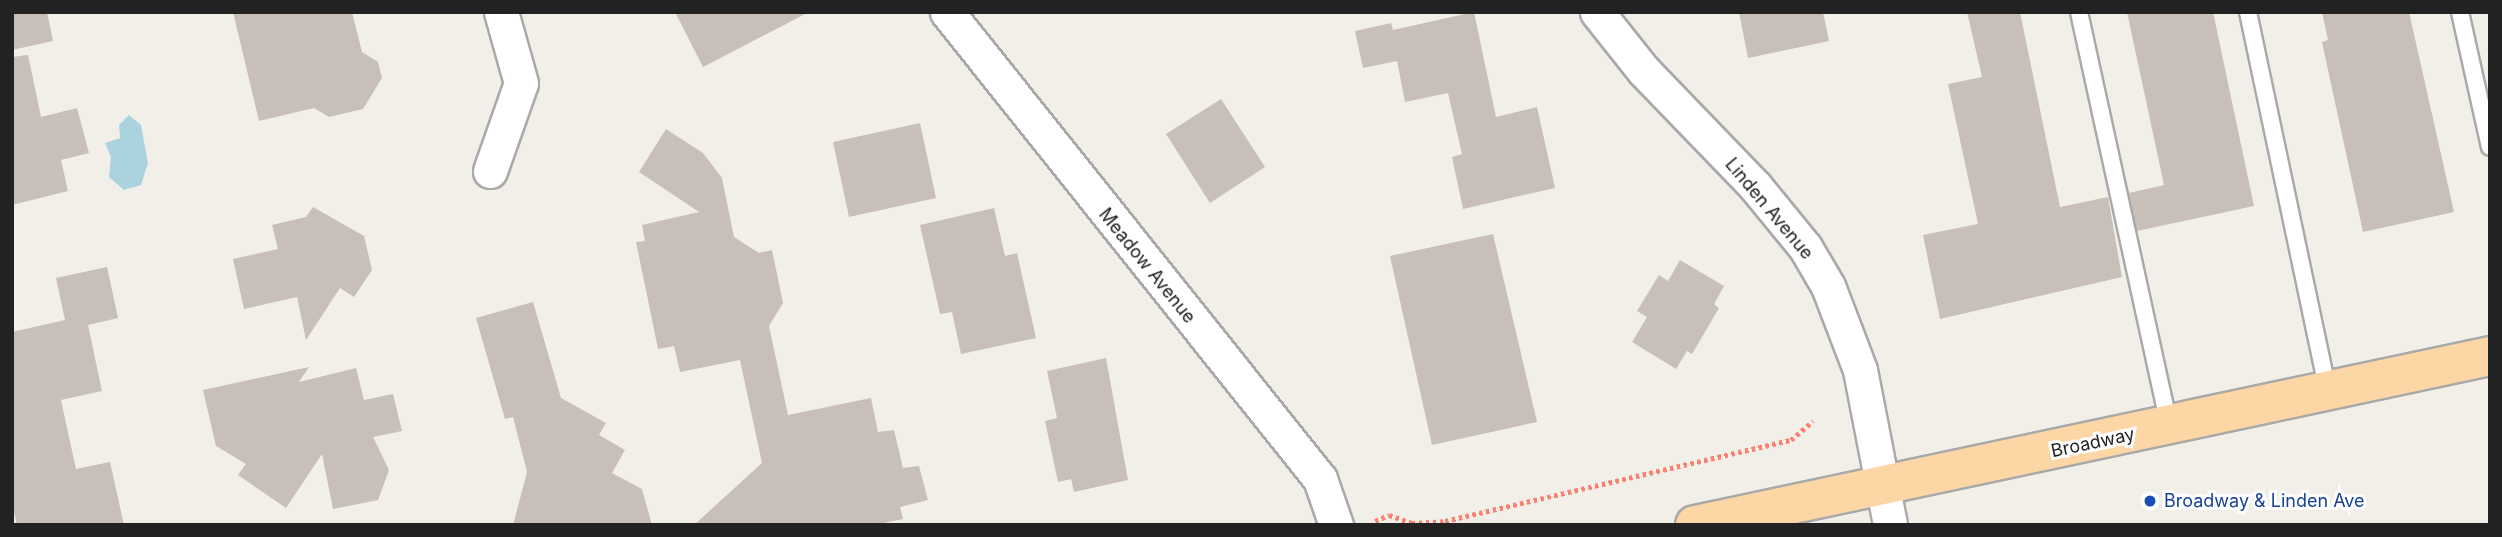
<!DOCTYPE html>
<style>
body{margin:0}
#map{position:relative;width:2502px;height:537px;overflow:hidden;background:#f2efe9;font-family:Inter,sans-serif}
div>[style]{position:absolute}
[style*='--x']{left:calc(var(--x)*1px);top:calc(var(--y)*1px);width:calc(var(--w)*1px);rotate:calc(var(--a)*1deg)}
.water>*{inset:0;background:#aad3df}
.building>*{inset:0;background:#c7bfb8}
.path>*{height:4.5px;margin-top:-2.25px;transform-origin:0;background:repeating-linear-gradient(90deg,#fa8072 0 3.5px,transparent 0 7px)}
.roads{filter:drop-shadow(2px 0 #a9a9a9) drop-shadow(-2px 0 #a9a9a9) drop-shadow(0 2px #a9a9a9) drop-shadow(0 -2px #a9a9a9)}
.lane>*{height:16px;margin:-8px;padding:0 8px;transform-origin:8px;border-radius:8px;background:#fff}
.street>*{height:33px;margin:-16.5px;padding:0 16.5px;transform-origin:16.5px;border-radius:16.5px;background:#fff}
.primary>*{height:38px;margin:-19px;padding:0 19px;transform-origin:19px;border-radius:19px;background:#fcd6a4}
.dots>*{width:19px;height:19px;translate:-50% -50%;box-sizing:border-box;border:4px solid #fff;border-radius:50%}
span{translate:-50% -50%;white-space:nowrap;text-align:center;line-height:1.15;-webkit-text-stroke:6px #fff;paint-order:stroke}
.street-label{font-size:18px;color:#222}
.transit-label{font-size:18px;color:#164399}
.left{translate:0 -50%;text-align:left}
.frame{position:absolute;inset:0;border:14px solid #222;pointer-events:none}
</style>
<div id="map">
<div class="water">
<i style="clip-path:polygon(129px 115px,141px 125px,148px 163px,141px 185px,124px 190px,109px 177px,111px 157px,105px 143px,120px 138px,119px 125px)"></i>
</div>
<div class="building">
<i style="clip-path:polygon(12px 12px,47px 12px,53px 41px,12px 50px)"></i>
<i style="clip-path:polygon(233px 12px,352px 12px,362px 52px,378px 62px,382px 78px,363px 109px,329px 117px,314px 108px,259px 121px)"></i>
<i style="clip-path:polygon(675px 12px,809px 12px,703px 67px)"></i>
<i style="clip-path:polygon(1474px 12px,1496px 117px,1537px 107px,1555px 188px,1463px 209px,1452px 157px,1462px 154px,1448px 93px,1405px 102px,1397px 61px,1363px 68px,1355px 31px,1391px 23px,1393px 30px)"></i>
<i style="clip-path:polygon(1739px 12px,1823px 12px,1829px 41px,1748px 58px)"></i>
<i style="clip-path:polygon(1967px 12px,2020px 12px,2060px 207px,2108px 197px,2122px 277px,1940px 319px,1923px 235px,1978px 224px,1948px 84px,1982px 77px)"></i>
<i style="clip-path:polygon(2127px 12px,2213px 12px,2254px 206px,2137px 231px,2129px 193px,2164px 185px)"></i>
<i style="clip-path:polygon(2322px 12px,2409px 12px,2454px 212px,2363px 232px,2322px 42px,2328px 40px)"></i>
<i style="clip-path:polygon(28px 55px,41px 117px,77px 108px,89px 153px,61px 160px,68px 191px,12px 205px,12px 57px)"></i>
<i style="clip-path:polygon(1221px 99px,1265px 167px,1210px 203px,1166px 134px)"></i>
<i style="clip-path:polygon(920px 123px,936px 198px,849px 217px,833px 142px)"></i>
<i style="clip-path:polygon(666px 129px,703px 153px,722px 178px,734px 237px,759px 253px,772px 250px,783px 303px,769px 326px,788px 415px,871px 398px,878px 432px,894px 430px,903px 468px,919px 466px,928px 500px,900px 507px,903px 519px,874px 525px,694px 525px,762px 463px,740px 360px,680px 372px,674px 346px,658px 349px,636px 242px,645px 241px,642px 225px,699px 212px,639px 172px)"></i>
<i style="clip-path:polygon(313px 207px,364px 236px,372px 270px,354px 297px,340px 288px,306px 340px,297px 297px,244px 309px,233px 259px,278px 249px,272px 225px,306px 217px)"></i>
<i style="clip-path:polygon(994px 208px,1005px 256px,1017px 253px,1036px 338px,961px 354px,952px 312px,940px 314px,920px 225px)"></i>
<i style="clip-path:polygon(1493px 234px,1537px 422px,1432px 445px,1390px 256px)"></i>
<i style="clip-path:polygon(1680px 260px,1724px 286px,1714px 304px,1719px 308px,1692px 354px,1687px 351px,1676px 369px,1632px 342px,1647px 317px,1637px 311px,1659px 275px,1668px 281px)"></i>
<i style="clip-path:polygon(107px 267px,118px 318px,88px 325px,102px 391px,61px 400px,76px 469px,110px 462px,124px 525px,17px 525px,12px 503px,12px 332px,65px 320px,56px 278px)"></i>
<i style="clip-path:polygon(533px 302px,561px 398px,606px 423px,599px 435px,625px 450px,612px 473px,642px 489px,652px 525px,513px 525px,527px 472px,513px 417px,505px 419px,476px 318px)"></i>
<i style="clip-path:polygon(1106px 358px,1128px 480px,1074px 492px,1071px 479px,1058px 482px,1045px 421px,1057px 418px,1047px 371px)"></i>
<i style="clip-path:polygon(309px 367px,299px 382px,356px 368px,364px 400px,393px 394px,402px 431px,373px 437px,389px 470px,378px 500px,333px 509px,322px 454px,286px 508px,238px 475px,246px 464px,216px 446px,203px 390px)"></i>
</div>
<div class="path">
<i style="--x:1375;--y:521;--w:15;--a:-23"></i>
<i style="--x:1389;--y:515;--w:24;--a:19"></i>
<i style="--x:1412;--y:523;--w:33;--a:-3"></i>
<i style="--x:1445;--y:521;--w:355;--a:-13.2"></i>
<i style="--x:1791;--y:440;--w:29;--a:-41"></i>
</div>
<div class="roads">
<div class="lane">
<i style="--x:2079;--y:12;--w:424;--a:77.7"></i>
<i style="--x:2248;--y:12;--w:387;--a:78.1"></i>
<i style="--x:2460;--y:12;--w:138;--a:77.5"></i>
</div>
<div class="street">
<i style="--x:947;--y:12;--w:598;--a:51.39"></i>
<i style="--x:1320;--y:479;--w:49;--a:70.8"></i>
<i style="--x:1597;--y:12;--w:75;--a:51.5"></i>
<i style="--x:1644;--y:71;--w:160;--a:46"></i>
<i style="--x:1755;--y:186;--w:79;--a:50.7"></i>
<i style="--x:1805;--y:247;--w:45;--a:59.5"></i>
<i style="--x:1828;--y:286;--w:90;--a:69.1"></i>
<i style="--x:1860;--y:370;--w:158;--a:79"></i>
<i style="--x:490;--y:171;--w:93;--a:-70.6"></i>
<i style="--x:521;--y:83;--w:74;--a:-105.7"></i>
</div>
<div class="primary">
<i style="--x:1695;--y:525;--w:813;--a:-12"></i>
</div>
</div>
<div class="dots">
<i style="left:2150px;top:501px;background:#1a4fb4"></i>
</div>
<div class="street-label">
<span style="left:1769px;top:209px;rotate:50deg">Linden Avenue</span>
<span style="left:1147px;top:266px;rotate:51deg">Meadow Avenue</span>
<span style="left:2093px;top:443px;rotate:-12deg">Broadway</span>
</div>
<div class="transit-label">
<span class="left" style="left:2164px;top:501px">Broadway &amp; Linden Ave</span>
</div>
<div class="frame"></div>
</div>
